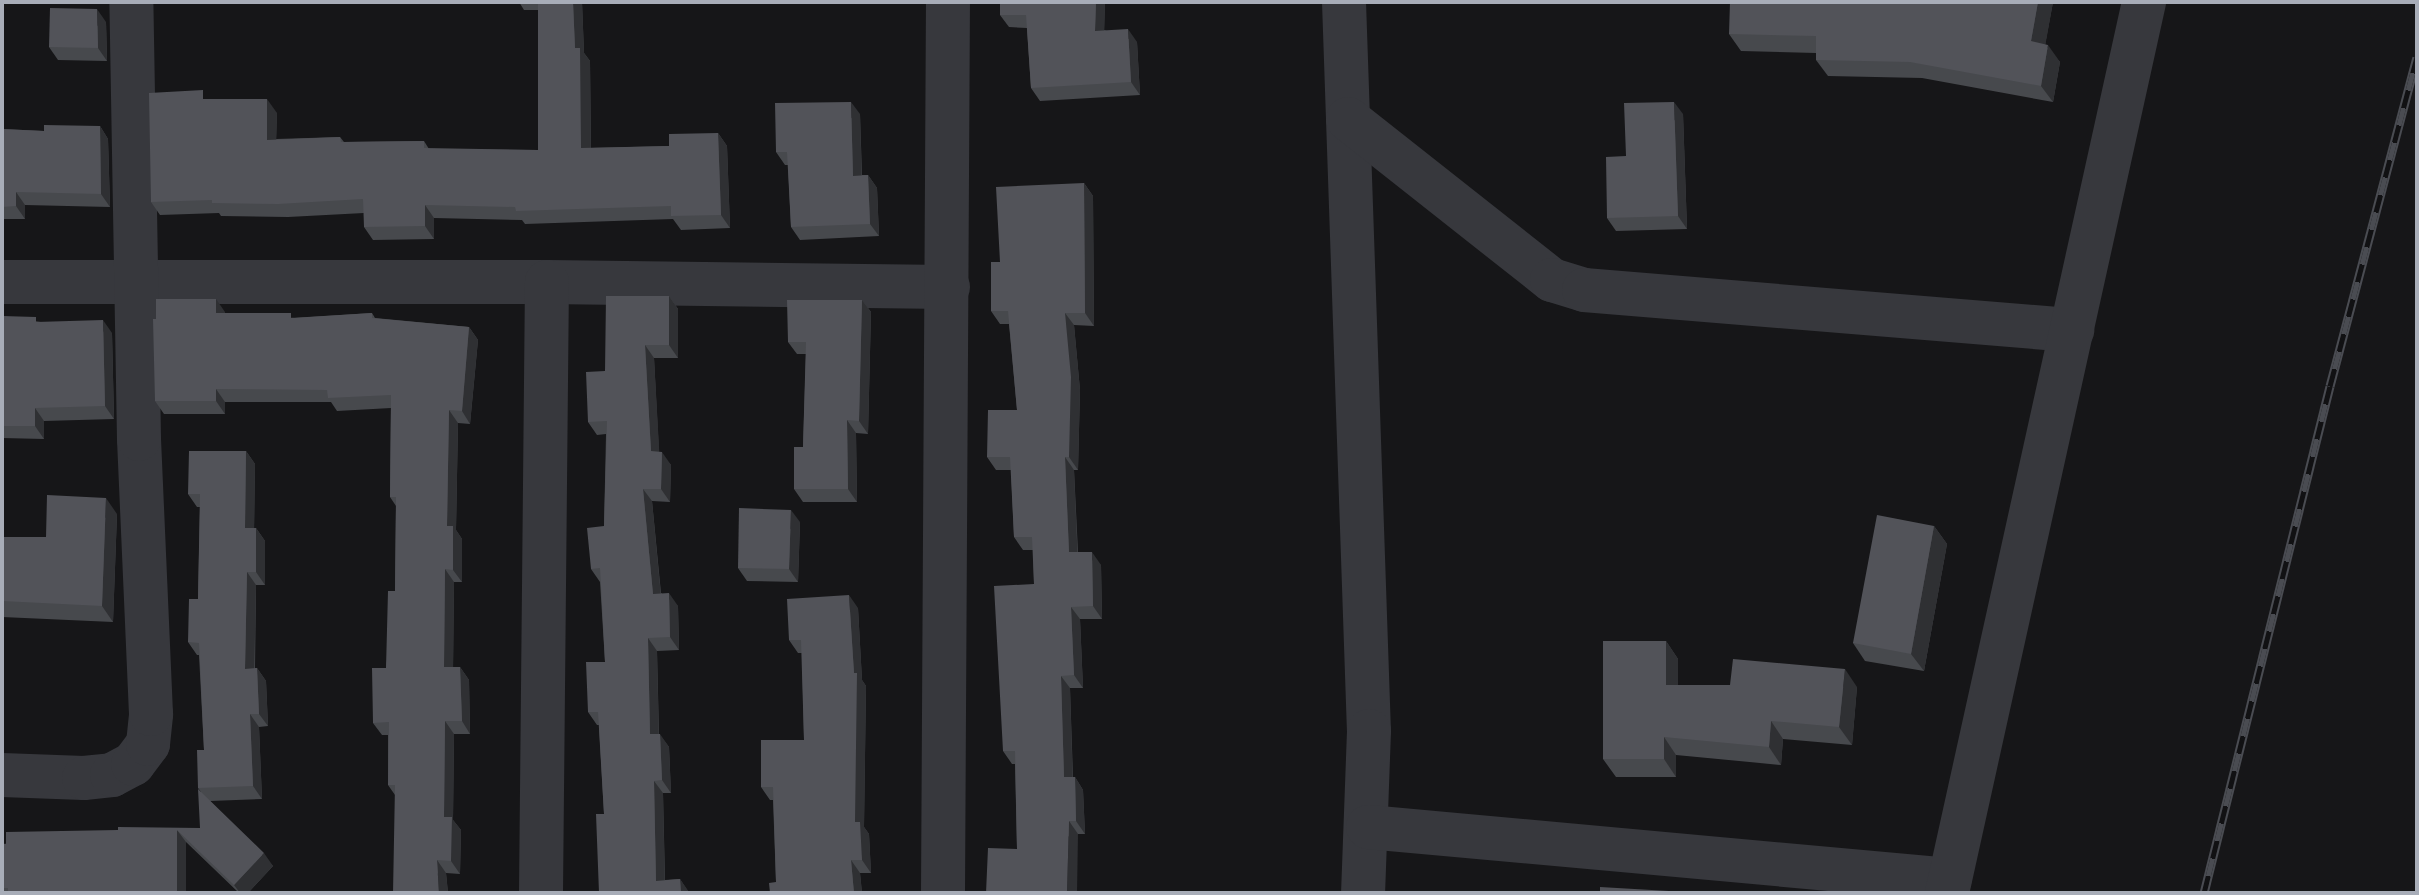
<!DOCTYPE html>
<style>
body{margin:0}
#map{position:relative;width:2419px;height:895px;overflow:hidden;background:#161618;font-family:"DejaVu Sans",sans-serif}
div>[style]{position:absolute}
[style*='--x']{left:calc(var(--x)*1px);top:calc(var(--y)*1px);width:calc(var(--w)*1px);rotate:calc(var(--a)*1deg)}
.street>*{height:44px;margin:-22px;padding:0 22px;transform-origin:22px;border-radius:22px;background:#37383d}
.rail>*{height:9px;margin-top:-4.5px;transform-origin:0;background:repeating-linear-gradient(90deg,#111113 0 18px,#4a4c52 0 36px);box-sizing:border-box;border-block:2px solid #4a4c52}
.wall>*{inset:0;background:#47494d}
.shaded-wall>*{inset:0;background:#2f3033}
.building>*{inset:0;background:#525359}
span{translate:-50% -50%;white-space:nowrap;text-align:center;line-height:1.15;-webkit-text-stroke:6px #111113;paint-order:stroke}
.frame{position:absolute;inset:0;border:4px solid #a8adb8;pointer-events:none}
</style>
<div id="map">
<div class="street">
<i style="--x:1344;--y:2;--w:729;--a:88.04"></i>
<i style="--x:1369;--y:731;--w:162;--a:92.1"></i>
<i style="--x:1348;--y:119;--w:260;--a:38.3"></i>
<i style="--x:1552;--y:280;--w:34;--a:17"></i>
<i style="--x:1584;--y:290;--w:490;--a:4.7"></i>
<i style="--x:2;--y:282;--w:545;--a:0"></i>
<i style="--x:547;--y:282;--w:401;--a:0.7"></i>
<i style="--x:2;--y:775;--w:82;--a:2.1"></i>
<i style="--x:84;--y:778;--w:28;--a:-6"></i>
<i style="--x:112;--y:775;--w:24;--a:-28"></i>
<i style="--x:133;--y:764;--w:25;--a:-53"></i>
<i style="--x:148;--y:744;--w:30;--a:-84"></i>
<i style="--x:151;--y:714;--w:275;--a:-92.5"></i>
<i style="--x:139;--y:439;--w:437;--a:-91"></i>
<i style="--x:1368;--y:827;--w:584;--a:5.2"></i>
<i style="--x:541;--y:893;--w:611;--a:-89.44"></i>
<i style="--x:943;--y:893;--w:891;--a:-89.68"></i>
<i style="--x:1947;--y:893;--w:913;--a:-77.53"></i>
</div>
<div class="rail">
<i style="--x:2204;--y:893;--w:522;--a:-76.04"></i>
<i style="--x:2330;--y:386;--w:340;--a:-75.2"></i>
</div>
<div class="wall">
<i style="clip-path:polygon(519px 2px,582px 2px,584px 53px,590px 61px,591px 148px,669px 146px,718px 133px,727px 146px,730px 228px,681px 230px,673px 219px,525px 224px,522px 220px,434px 218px,434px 239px,373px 240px,364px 227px,364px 213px,288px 217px,221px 216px,219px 213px,160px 215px,151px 202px,209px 99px,277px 113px,276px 139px,340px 137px,344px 142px,424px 141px,429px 149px,538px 150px,538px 10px,524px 10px)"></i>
<i style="clip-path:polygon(795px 2px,819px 2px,797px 4px)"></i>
<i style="clip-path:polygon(1000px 2px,1105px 2px,1104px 30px,1137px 42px,1140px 95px,1040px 101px,1031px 88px,1027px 28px,1009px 27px,1000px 15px)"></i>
<i style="clip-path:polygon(2053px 2px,2045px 45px,2060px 62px,2053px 102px,1922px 78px,1828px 76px,1816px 60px,1816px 53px,1741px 51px,1729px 34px)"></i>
<i style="clip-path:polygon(106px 22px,107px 61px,58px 60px,49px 47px)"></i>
<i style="clip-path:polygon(860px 114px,862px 175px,868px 175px,877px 188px,879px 236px,800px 240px,791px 227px,788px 165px,785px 165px,776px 152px)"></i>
<i style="clip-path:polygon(1683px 114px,1687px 229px,1616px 231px,1607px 218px,1626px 156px)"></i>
<i style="clip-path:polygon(100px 126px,108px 139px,110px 207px,25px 205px,25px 219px,2px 219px,2px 129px,44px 131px)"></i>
<i style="clip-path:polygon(1084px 183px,1093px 196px,1094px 326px,1074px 325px,1080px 390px,1078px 470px,1074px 470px,1078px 552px,1101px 565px,1102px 619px,1080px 619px,1083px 688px,1070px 688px,1073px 777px,1075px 777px,1083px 790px,1085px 834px,1078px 834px,1017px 849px,1015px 764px,1012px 764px,1003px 751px,1034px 584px,1033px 550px,1023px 550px,1014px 537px,1011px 470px,996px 470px,987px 457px,1017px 410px,1009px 324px,1000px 324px,991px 311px,1000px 262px)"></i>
<i style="clip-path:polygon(669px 296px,678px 309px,678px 358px,654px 358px,659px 452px,671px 465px,670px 502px,652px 501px,661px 593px,678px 606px,679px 650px,657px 651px,659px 734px,669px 747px,671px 793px,663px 793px,665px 880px,680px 879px,689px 893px,599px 893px,604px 814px,599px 725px,597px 725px,588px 712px,605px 662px,600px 582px,591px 569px,604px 526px,606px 434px,597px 435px,588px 422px,605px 371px)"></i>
<i style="clip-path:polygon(862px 300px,871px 312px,868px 434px,856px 433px,857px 502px,803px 502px,794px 489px,803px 447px,806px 354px,797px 354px,788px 342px)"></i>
<i style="clip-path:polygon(225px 313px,295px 318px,372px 313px,375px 318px,469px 327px,478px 340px,470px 424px,458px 423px,456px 530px,462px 539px,462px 582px,454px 582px,453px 667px,460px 667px,469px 680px,470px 734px,454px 734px,453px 820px,461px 830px,460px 874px,446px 873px,448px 893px,395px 795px,388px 785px,388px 735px,382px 735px,373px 723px,386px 668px,395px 591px,396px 506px,390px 497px,391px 408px,337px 411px,331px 402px,225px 402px,225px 414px,164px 414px,155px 401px,156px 319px)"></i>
<i style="clip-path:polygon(2px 316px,112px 333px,114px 419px,44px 421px,44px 439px,2px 438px)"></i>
<i style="clip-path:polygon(246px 451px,255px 464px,254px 528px,256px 528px,265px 541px,265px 585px,256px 585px,255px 668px,257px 668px,266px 681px,268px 726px,259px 727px,262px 799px,210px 801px,273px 866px,248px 893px,239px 893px,186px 842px,186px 893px,2px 893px,2px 844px,200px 828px,201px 792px,198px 788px,204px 750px,199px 655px,197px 655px,188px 642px,198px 599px,200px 507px,197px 507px,188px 494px)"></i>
<i style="clip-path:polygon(117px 514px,113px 622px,2px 617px,2px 537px,46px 537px)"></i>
<i style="clip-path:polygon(800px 522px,798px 582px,747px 581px,738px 568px)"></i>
<i style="clip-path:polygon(1934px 526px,1947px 544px,1924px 671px,1865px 661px,1853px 643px)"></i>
<i style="clip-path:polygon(858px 608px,862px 680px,866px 686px,864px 827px,869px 834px,871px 873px,860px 873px,862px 893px,770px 893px,776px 882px,773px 800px,770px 800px,761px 787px,804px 740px,802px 653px,798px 653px,789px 640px)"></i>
<i style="clip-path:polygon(1666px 641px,1678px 659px,1678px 685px,1857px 687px,1852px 745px,1783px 739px,1781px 765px,1676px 755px,1676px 777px,1616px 777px,1603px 759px)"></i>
</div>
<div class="shaded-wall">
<i style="clip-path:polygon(573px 2px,582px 2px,584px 53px,590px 61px,591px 162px,581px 148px,575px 48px)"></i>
<i style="clip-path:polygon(1096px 2px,1105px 2px,1104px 44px,1095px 31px)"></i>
<i style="clip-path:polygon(2038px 2px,2053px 2px,2043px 58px,2031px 41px)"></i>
<i style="clip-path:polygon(97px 9px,106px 22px,107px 61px,98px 48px)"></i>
<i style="clip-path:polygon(1128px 29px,1137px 42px,1140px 95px,1131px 82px)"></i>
<i style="clip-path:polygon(2048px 45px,2060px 62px,2053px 102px,2041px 86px)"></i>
<i style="clip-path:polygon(267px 99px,277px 113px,276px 153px,267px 140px)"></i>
<i style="clip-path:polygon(851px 102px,860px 114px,862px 189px,853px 176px)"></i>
<i style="clip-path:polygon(1674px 102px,1683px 114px,1687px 229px,1678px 216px)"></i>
<i style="clip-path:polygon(100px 126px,108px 139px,110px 207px,101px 194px)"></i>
<i style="clip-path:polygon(718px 133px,727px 146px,730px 228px,721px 215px)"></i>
<i style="clip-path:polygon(868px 175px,877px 188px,879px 236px,870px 224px)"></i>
<i style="clip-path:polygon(1084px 183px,1093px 196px,1094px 326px,1085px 313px)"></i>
<i style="clip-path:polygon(16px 192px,25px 205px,25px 219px,16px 206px)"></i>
<i style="clip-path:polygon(425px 205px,434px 218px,434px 239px,425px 226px)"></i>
<i style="clip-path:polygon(669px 296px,678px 309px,678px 358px,669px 345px)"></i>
<i style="clip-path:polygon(216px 299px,225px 312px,225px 326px,216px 313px)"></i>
<i style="clip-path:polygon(862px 300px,871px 312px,868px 434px,859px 421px)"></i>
<i style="clip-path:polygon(1065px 313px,1074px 325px,1080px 390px,1078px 470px,1069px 457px)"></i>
<i style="clip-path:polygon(103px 320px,112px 333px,114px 419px,105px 406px)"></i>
<i style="clip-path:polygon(469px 327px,478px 340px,470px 424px,462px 411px)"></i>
<i style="clip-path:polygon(645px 345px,654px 358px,660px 464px,651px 451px)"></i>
<i style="clip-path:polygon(216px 389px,225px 402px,225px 414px,216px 401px)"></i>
<i style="clip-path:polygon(35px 408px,44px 421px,44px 439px,35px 426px)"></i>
<i style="clip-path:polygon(449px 410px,458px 423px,456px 530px,462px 539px,462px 582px,453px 570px,447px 526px)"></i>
<i style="clip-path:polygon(847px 420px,856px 433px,857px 502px,848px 489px)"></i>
<i style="clip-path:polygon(246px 451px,255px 464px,254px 541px,245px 528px)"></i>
<i style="clip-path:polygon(662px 452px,671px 465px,670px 502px,661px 489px)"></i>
<i style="clip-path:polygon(1065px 457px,1074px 470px,1078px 565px,1069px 552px)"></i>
<i style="clip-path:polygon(643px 489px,652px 501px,662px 607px,653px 594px)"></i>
<i style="clip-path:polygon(106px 498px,117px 514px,113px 622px,102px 606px)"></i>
<i style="clip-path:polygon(791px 510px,800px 522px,798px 582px,789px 569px)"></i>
<i style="clip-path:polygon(1934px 526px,1947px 544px,1924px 671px,1911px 654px)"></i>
<i style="clip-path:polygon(256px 528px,265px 541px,265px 585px,256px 572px)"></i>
<i style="clip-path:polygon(1092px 552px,1101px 565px,1102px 619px,1093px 606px)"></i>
<i style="clip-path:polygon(445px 569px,454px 582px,453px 680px,444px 667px)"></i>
<i style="clip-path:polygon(247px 572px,256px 585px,254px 681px,245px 669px)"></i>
<i style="clip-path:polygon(669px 593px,678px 606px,679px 650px,670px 637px)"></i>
<i style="clip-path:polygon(849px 595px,858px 608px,862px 680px,866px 686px,864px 827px,869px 834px,871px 873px,862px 860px,855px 822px,854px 673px)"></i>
<i style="clip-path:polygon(1071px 607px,1080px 619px,1083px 688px,1074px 675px)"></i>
<i style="clip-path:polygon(648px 638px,657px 651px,659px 747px,650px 734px)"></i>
<i style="clip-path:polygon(1666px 641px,1678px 659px,1678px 703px,1666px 685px)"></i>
<i style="clip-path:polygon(460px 667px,469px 680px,470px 734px,462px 721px)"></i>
<i style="clip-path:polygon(257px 668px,266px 681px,268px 726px,259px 714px)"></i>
<i style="clip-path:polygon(1845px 669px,1857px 687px,1852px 745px,1839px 727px)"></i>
<i style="clip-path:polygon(1061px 676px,1070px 688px,1073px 790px,1064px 777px)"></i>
<i style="clip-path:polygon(250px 714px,259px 727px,262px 799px,253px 786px)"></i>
<i style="clip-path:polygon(445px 721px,454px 734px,453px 820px,461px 830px,460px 874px,451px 861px,444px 817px)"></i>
<i style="clip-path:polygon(1771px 721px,1783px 739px,1781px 765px,1769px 747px)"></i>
<i style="clip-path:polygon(660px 734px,669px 747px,671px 793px,662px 780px)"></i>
<i style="clip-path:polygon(1664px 737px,1676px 755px,1676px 777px,1664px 759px)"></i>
<i style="clip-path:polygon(1075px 777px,1083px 790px,1085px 834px,1076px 821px)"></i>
<i style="clip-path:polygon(654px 781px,663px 793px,665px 893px,656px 881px)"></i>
<i style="clip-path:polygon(1069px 821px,1078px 834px,1077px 893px,1067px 893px)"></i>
<i style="clip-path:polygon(177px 830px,186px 842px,186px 893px,177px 893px)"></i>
<i style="clip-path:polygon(264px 853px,273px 866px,248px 893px,240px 893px,234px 885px)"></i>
<i style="clip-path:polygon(437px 860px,446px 873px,448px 893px,439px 893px)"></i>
<i style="clip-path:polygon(851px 860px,860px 873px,862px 893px,854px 893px)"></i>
<i style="clip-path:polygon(680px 879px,689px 892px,689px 893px,681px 893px)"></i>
</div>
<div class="building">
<i style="clip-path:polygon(538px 2px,573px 2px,575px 48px,580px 48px,581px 148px,669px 146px,669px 134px,718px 133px,721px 215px,671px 216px,671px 206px,516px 211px,515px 207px,425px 205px,425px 226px,364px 227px,363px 199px,278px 204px,212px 203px,212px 200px,151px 202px,149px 93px,203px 90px,203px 99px,267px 99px,267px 140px,340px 137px,341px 142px,424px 141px,424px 148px,538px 150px)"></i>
<i style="clip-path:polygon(1000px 2px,1096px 2px,1095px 31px,1128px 29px,1131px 82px,1031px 88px,1026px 15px,1000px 15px)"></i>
<i style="clip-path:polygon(1730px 2px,2038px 2px,2031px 41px,2048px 45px,2041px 86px,1910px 62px,1816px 60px,1816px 36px,1729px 34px)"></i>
<i style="clip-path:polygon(50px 8px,97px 9px,98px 48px,49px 47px)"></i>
<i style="clip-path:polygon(851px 102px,853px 176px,868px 175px,870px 224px,791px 227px,787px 152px,776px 152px,775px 103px)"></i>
<i style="clip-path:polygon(1674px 102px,1678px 216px,1607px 218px,1606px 157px,1626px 156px,1624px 103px)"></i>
<i style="clip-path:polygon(44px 125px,100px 126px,101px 194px,16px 192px,16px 206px,2px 207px,2px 129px,44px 131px)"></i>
<i style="clip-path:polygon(1084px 183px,1085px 313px,1065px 313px,1071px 377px,1069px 457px,1065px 457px,1069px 552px,1092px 552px,1093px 606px,1071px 607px,1074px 675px,1061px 676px,1064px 777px,1075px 777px,1076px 821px,1069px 821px,1067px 893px,986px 893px,988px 848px,1017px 849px,1015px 751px,1003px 751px,994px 586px,1034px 584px,1032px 537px,1014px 537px,1010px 457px,987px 457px,988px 410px,1017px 410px,1008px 311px,991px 311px,991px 262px,1000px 262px,996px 187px)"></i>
<i style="clip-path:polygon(606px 296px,669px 296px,669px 345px,645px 345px,651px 451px,662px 452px,661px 489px,643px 489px,653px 594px,669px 593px,670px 637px,648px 638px,650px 734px,660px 734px,662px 780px,654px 781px,656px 881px,680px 879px,681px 893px,599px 893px,596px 814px,604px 814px,598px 712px,588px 712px,586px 662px,605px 662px,600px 568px,591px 569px,587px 528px,604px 526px,607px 421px,588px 422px,586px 372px,605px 371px)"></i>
<i style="clip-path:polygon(156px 299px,216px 299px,216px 313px,291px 313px,291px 318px,372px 313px,372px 318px,469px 327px,462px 411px,449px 410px,447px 526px,453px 526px,453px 570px,445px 569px,444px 667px,460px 667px,462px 721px,445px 721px,444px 817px,452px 817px,451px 861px,437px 860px,439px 893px,393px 893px,395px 785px,388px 785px,389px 722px,373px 723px,372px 668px,386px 668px,388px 591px,395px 591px,396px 497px,390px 497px,391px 395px,328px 398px,327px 390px,216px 389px,216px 401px,155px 401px,153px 319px,156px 319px)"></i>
<i style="clip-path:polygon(787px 300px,862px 300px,859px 421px,847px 420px,848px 489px,794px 489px,794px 447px,803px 447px,806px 342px,788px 342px)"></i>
<i style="clip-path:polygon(2px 316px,36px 317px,36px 322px,103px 320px,105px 406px,35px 408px,35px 426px,2px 426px)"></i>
<i style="clip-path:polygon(189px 451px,246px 451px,245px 528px,256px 528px,256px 572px,247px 572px,245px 669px,257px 668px,259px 714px,250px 714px,253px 786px,198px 788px,197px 750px,204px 750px,199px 643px,188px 642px,189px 599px,198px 599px,200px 494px,188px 494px)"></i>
<i style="clip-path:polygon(47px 495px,106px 498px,102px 606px,2px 601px,2px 537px,46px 537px)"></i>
<i style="clip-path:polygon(739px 508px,791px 510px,789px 569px,738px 568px)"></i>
<i style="clip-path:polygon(1877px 515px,1934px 526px,1911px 654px,1853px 643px)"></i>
<i style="clip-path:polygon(849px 595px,854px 673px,857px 673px,855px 822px,860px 822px,862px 860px,851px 860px,854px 893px,770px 893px,769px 883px,776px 882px,773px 787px,761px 787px,761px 740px,804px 740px,801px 640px,789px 640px,787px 599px)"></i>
<i style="clip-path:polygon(1603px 641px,1666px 641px,1666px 685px,1730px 685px,1733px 659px,1845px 669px,1839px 727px,1771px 721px,1769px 747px,1664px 737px,1664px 759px,1603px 759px)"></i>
<i style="clip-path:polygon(198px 789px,264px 853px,234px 885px,177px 830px,177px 893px,8px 893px,8px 888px,2px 888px,2px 844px,6px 844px,6px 832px,118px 830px,118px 827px,200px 828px)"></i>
<i style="clip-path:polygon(1600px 887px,1669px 891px,1669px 893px,1600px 893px)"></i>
</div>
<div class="frame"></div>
</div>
